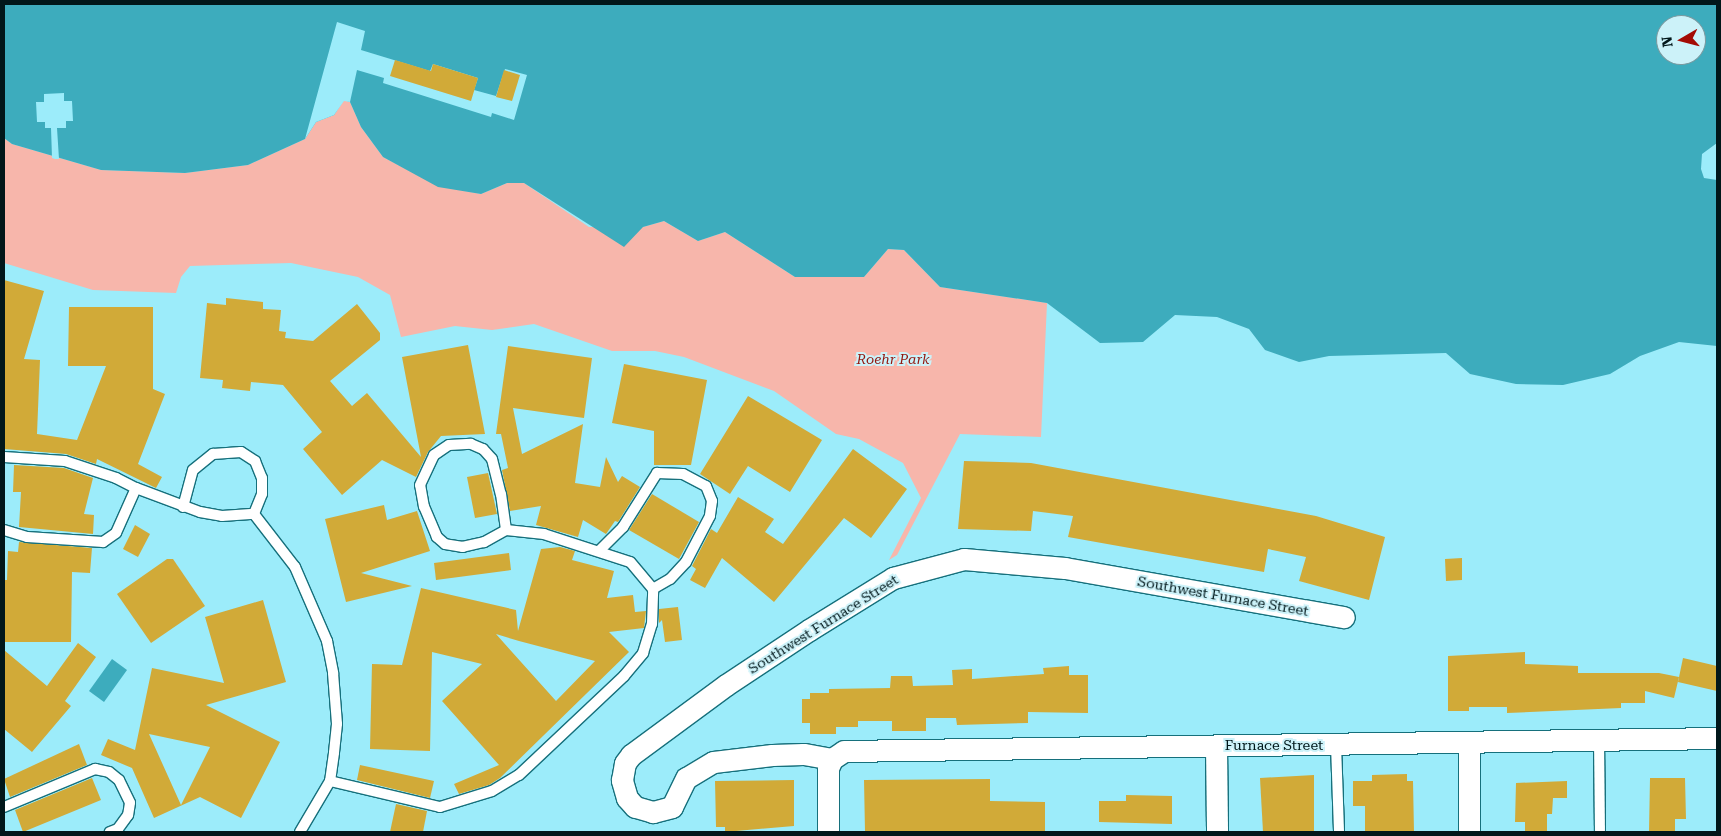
<!DOCTYPE html>
<style>
body{margin:0}
#map{position:relative;width:1721px;height:836px;overflow:hidden;background:#9cecfa;font-family:"Roboto Serif",serif}
div>[style]{position:absolute}
[style*='--x']{left:calc(var(--x)*1px);top:calc(var(--y)*1px);width:calc(var(--w)*1px);rotate:calc(var(--a)*1deg)}
.green>*{inset:0;background:#f7b6ab}
.water>*{inset:0;background:#3dacbd}
.pier>*{inset:0;background:#9cecfa}
.building>*{inset:0;background:#d1aa38}
.roads{filter:drop-shadow(1px 0 #16707c) drop-shadow(-1px 0 #16707c) drop-shadow(0 1px #16707c) drop-shadow(0 -1px #16707c)}
.lane>*{height:10px;margin:-5px;padding:0 5px;transform-origin:5px;border-radius:5px;background:#fff}
.street>*{height:21px;margin:-10.5px;padding:0 10.5px;transform-origin:10.5px;border-radius:10.5px;background:#fff}
span{translate:-50% -50%;white-space:nowrap;text-align:center;line-height:1.15;-webkit-text-stroke:4px #ccf2f9;paint-order:stroke}
.park-label{font-size:14px;color:#92170f;font-style:italic}
.street-label{font-size:14px;color:#01171a}
.frame{position:absolute;inset:0;border:5px solid #01171a;pointer-events:none}
.north{position:absolute;left:1656px;top:15px;width:50px;height:50px;box-sizing:border-box;background:#ccf2f9;border:1px solid #7b9aa0;border-radius:50%;rotate:262deg;font-size:14px;font-weight:700;line-height:20px;text-align:center;color:#01171a}
.north::after{content:'';display:block;margin:auto;width:18px;height:22px;background:#a30b05;clip-path:polygon(50% 0,100% 100%,50% 72%,0 100%)}
</style>
<div id="map">
<div class="green">
<i style="clip-path:polygon(344px 100px,350px 102px,361px 127px,383px 157px,438px 186px,481px 194px,507px 183px,524px 183px,589px 227px,643px 227px,664px 221px,698px 241px,725px 232px,795px 277px,864px 277px,888px 249px,904px 250px,940px 287px,1047px 303px,1041px 437px,960px 434px,897px 555px,889px 560px,921px 498px,903px 463px,859px 439px,836px 434px,774px 391px,684px 357px,655px 351px,612px 351px,534px 324px,492px 330px,455px 326px,401px 337px,390px 295px,358px 277px,291px 263px,190px 266px,181px 277px,176px 293px,93px 290px,4px 263px,4px 138px,12px 144px,101px 170px,185px 173px,248px 165px,305px 139px,316px 122px,334px 115px)"></i>
</div>
<div class="water">
<i style="clip-path:polygon(evenodd,4px 4px,1717px 4px,1717px 143px,1702px 154px,1701px 169px,1704px 178px,1717px 180px,1717px 346px,1679px 342px,1640px 356px,1610px 374px,1563px 385px,1516px 384px,1470px 374px,1446px 353px,1329px 356px,1299px 362px,1265px 350px,1249px 329px,1217px 317px,1175px 315px,1143px 342px,1100px 343px,1047px 303px,940px 287px,904px 250px,888px 249px,864px 277px,795px 277px,725px 232px,698px 241px,664px 221px,643px 227px,624px 247px,524px 183px,507px 183px,481px 194px,438px 187px,383px 157px,361px 127px,350px 102px,344px 100px,334px 115px,316px 122px,305px 139px,248px 165px,185px 173px,101px 170px,12px 144px,4px 138px,4px 4px,1666px 25px,1696px 25px,1696px 55px,1666px 55px,1666px 25px)"></i>
<i style="clip-path:polygon(112px 659px,127px 670px,104px 702px,89px 691px)"></i>
</div>
<div class="pier">
<i style="clip-path:polygon(337px 22px,365px 31px,361px 50px,430px 71px,433px 64px,478px 78px,474px 90px,496px 96px,505px 69px,527px 75px,514px 120px,492px 113px,491px 117px,383px 83px,384px 78px,357px 70px,350px 102px,344px 101px,334px 115px,316px 122px,305px 139px)"></i>
<i style="clip-path:polygon(64px 93px,64px 101px,72px 101px,73px 121px,66px 121px,66px 128px,57px 128px,59px 159px,55px 159px,52px 158px,51px 128px,45px 128px,45px 122px,37px 122px,36px 102px,44px 102px,44px 94px)"></i>
</div>
<div class="building">
<i style="clip-path:polygon(395px 60px,431px 71px,433px 64px,478px 78px,471px 101px,390px 76px)"></i>
<i style="clip-path:polygon(504px 70px,520px 75px,512px 101px,496px 97px)"></i>
<i style="clip-path:polygon(4px 280px,44px 291px,24px 359px,40px 360px,37px 434px,77px 440px,106px 366px,68px 366px,69px 307px,153px 307px,153px 389px,165px 394px,138px 464px,162px 477px,156px 488px,97px 459px,96px 464px,66px 454px,4px 449px)"></i>
<i style="clip-path:polygon(226px 298px,263px 302px,263px 309px,281px 310px,279px 331px,286px 332px,285px 338px,313px 341px,357px 304px,380px 333px,380px 340px,330px 381px,352px 406px,367px 393px,421px 457px,402px 357px,468px 345px,485px 434px,441px 436px,428px 452px,416px 477px,382px 460px,342px 495px,303px 449px,322px 432px,283px 385px,251px 382px,250px 391px,222px 388px,223px 380px,200px 378px,207px 303px,226px 305px)"></i>
<i style="clip-path:polygon(508px 346px,592px 358px,584px 418px,513px 408px,522px 454px,583px 424px,575px 483px,600px 487px,606px 457px,618px 482px,622px 476px,640px 487px,618px 522px,615px 521px,606px 534px,583px 520px,578px 537px,536px 525px,541px 506px,510px 511px,502px 470px,508px 468px,501px 434px,496px 434px)"></i>
<i style="clip-path:polygon(624px 364px,707px 380px,691px 465px,654px 465px,654px 431px,612px 423px)"></i>
<i style="clip-path:polygon(748px 396px,822px 440px,790px 492px,748px 466px,730px 494px,700px 474px)"></i>
<i style="clip-path:polygon(853px 449px,907px 489px,871px 538px,844px 518px,774px 602px,722px 558px,705px 588px,690px 580px,696px 569px,692px 566px,711px 529px,717px 533px,738px 497px,774px 519px,765px 532px,783px 544px)"></i>
<i style="clip-path:polygon(964px 461px,1031px 463px,1316px 516px,1385px 537px,1369px 600px,1299px 581px,1306px 557px,1268px 549px,1264px 572px,1068px 537px,1073px 516px,1033px 511px,1031px 531px,958px 529px)"></i>
<i style="clip-path:polygon(14px 465px,64px 468px,93px 478px,84px 514px,94px 515px,93px 534px,19px 527px,21px 492px,13px 492px)"></i>
<i style="clip-path:polygon(488px 473px,497px 514px,475px 518px,467px 477px)"></i>
<i style="clip-path:polygon(652px 494px,699px 522px,679px 559px,629px 530px)"></i>
<i style="clip-path:polygon(384px 505px,387px 520px,417px 511px,430px 551px,361px 573px,412px 586px,346px 602px,325px 519px)"></i>
<i style="clip-path:polygon(135px 525px,150px 534px,138px 557px,123px 549px)"></i>
<i style="clip-path:polygon(19px 542px,92px 548px,90px 573px,72px 572px,71px 642px,4px 642px,4px 580px,7px 580px,8px 551px,18px 552px)"></i>
<i style="clip-path:polygon(evenodd,560px 547px,575px 551px,572px 560px,614px 571px,607px 598px,633px 595px,635px 612px,646px 611px,644px 628px,609px 632px,629px 652px,500px 778px,489px 785px,459px 794px,454px 784px,499px 765px,442px 701px,482px 664px,432px 652px,430px 751px,370px 749px,372px 664px,402px 665px,421px 588px,516px 610px,518px 631px,541px 549px,560px 547px,496px 634px,519px 641px,595px 661px,556px 701px,496px 634px)"></i>
<i style="clip-path:polygon(509px 553px,511px 570px,436px 580px,434px 563px)"></i>
<i style="clip-path:polygon(1462px 558px,1462px 580px,1446px 581px,1445px 559px)"></i>
<i style="clip-path:polygon(167px 559px,173px 559px,205px 606px,151px 643px,117px 594px)"></i>
<i style="clip-path:polygon(evenodd,263px 600px,286px 682px,206px 705px,280px 742px,241px 818px,200px 797px,154px 818px,132px 768px,101px 755px,108px 739px,135px 750px,152px 668px,224px 683px,205px 617px,263px 600px,149px 734px,210px 747px,181px 805px,149px 734px)"></i>
<i style="clip-path:polygon(678px 607px,682px 640px,665px 642px,662px 620px,659px 623px,659px 609px)"></i>
<i style="clip-path:polygon(78px 643px,96px 657px,65px 701px,71px 706px,32px 752px,4px 729px,4px 650px,47px 686px)"></i>
<i style="clip-path:polygon(1525px 652px,1525px 664px,1578px 666px,1578px 673px,1659px 673px,1679px 677px,1674px 698px,1645px 691px,1645px 703px,1621px 703px,1621px 708px,1507px 713px,1507px 707px,1469px 707px,1469px 711px,1448px 711px,1448px 656px)"></i>
<i style="clip-path:polygon(1683px 658px,1717px 666px,1717px 691px,1678px 682px)"></i>
<i style="clip-path:polygon(1069px 666px,1069px 675px,1088px 675px,1088px 713px,1028px 712px,1028px 723px,957px 725px,956px 718px,926px 718px,926px 731px,892px 731px,892px 721px,858px 721px,858px 727px,836px 727px,836px 734px,810px 734px,810px 723px,802px 723px,802px 699px,810px 699px,810px 693px,829px 693px,829px 689px,890px 688px,891px 676px,912px 676px,913px 686px,953px 685px,952px 670px,972px 669px,972px 679px,1044px 674px,1043px 668px)"></i>
<i style="clip-path:polygon(79px 744px,87px 765px,10px 797px,4px 779px)"></i>
<i style="clip-path:polygon(360px 765px,434px 781px,430px 798px,357px 780px)"></i>
<i style="clip-path:polygon(1407px 774px,1407px 781px,1413px 781px,1414px 832px,1365px 832px,1365px 806px,1353px 806px,1353px 781px,1372px 781px,1372px 775px)"></i>
<i style="clip-path:polygon(1314px 775px,1314px 832px,1263px 832px,1260px 778px)"></i>
<i style="clip-path:polygon(92px 778px,101px 800px,23px 832px,15px 810px)"></i>
<i style="clip-path:polygon(1650px 778px,1685px 778px,1686px 819px,1675px 819px,1675px 832px,1649px 832px)"></i>
<i style="clip-path:polygon(990px 779px,990px 801px,1045px 802px,1045px 832px,865px 832px,864px 780px)"></i>
<i style="clip-path:polygon(794px 780px,794px 826px,725px 832px,725px 827px,716px 827px,715px 781px)"></i>
<i style="clip-path:polygon(1567px 781px,1567px 798px,1553px 798px,1552px 814px,1547px 814px,1547px 832px,1525px 832px,1525px 822px,1515px 822px,1516px 783px)"></i>
<i style="clip-path:polygon(1126px 795px,1172px 796px,1172px 824px,1099px 822px,1099px 801px,1126px 801px)"></i>
<i style="clip-path:polygon(396px 804px,427px 811px,423px 832px,390px 832px)"></i>
</div>
<div class="roads">
<div class="lane">
<i style="--x:471;--y:444;--w:13;--a:23"></i>
<i style="--x:483;--y:449;--w:13;--a:48"></i>
<i style="--x:492;--y:459;--w:36;--a:76"></i>
<i style="--x:501;--y:494;--w:36;--a:82"></i>
<i style="--x:506;--y:530;--w:25;--a:151"></i>
<i style="--x:484;--y:542;--w:22;--a:167"></i>
<i style="--x:463;--y:547;--w:18;--a:-171"></i>
<i style="--x:445;--y:544;--w:11;--a:-139"></i>
<i style="--x:437;--y:537;--w:33;--a:-113"></i>
<i style="--x:424;--y:507;--w:22;--a:-100"></i>
<i style="--x:420;--y:485;--w:33;--a:-65"></i>
<i style="--x:434;--y:455;--w:18;--a:-34"></i>
<i style="--x:449;--y:445;--w:22;--a:-3"></i>
<i style="--x:4;--y:457;--w:61;--a:3.8"></i>
<i style="--x:65;--y:461;--w:54;--a:18.4"></i>
<i style="--x:116;--y:478;--w:22;--a:27"></i>
<i style="--x:136;--y:488;--w:49;--a:114"></i>
<i style="--x:116;--y:533;--w:16;--a:145"></i>
<i style="--x:103;--y:542;--w:76;--a:-176.2"></i>
<i style="--x:27;--y:537;--w:24;--a:-163"></i>
<i style="--x:136;--y:488;--w:68;--a:20.6"></i>
<i style="--x:200;--y:512;--w:22;--a:10"></i>
<i style="--x:222;--y:516;--w:32;--a:-4"></i>
<i style="--x:183;--y:507;--w:38;--a:-75"></i>
<i style="--x:193;--y:470;--w:26;--a:-39"></i>
<i style="--x:213;--y:454;--w:28;--a:-4"></i>
<i style="--x:241;--y:452;--w:17;--a:33"></i>
<i style="--x:255;--y:461;--w:18;--a:68"></i>
<i style="--x:262;--y:478;--w:16;--a:90"></i>
<i style="--x:262;--y:494;--w:22;--a:112"></i>
<i style="--x:254;--y:514;--w:67;--a:52.3"></i>
<i style="--x:295;--y:567;--w:81;--a:66.6"></i>
<i style="--x:327;--y:641;--w:33;--a:79"></i>
<i style="--x:333;--y:673;--w:51;--a:85.5"></i>
<i style="--x:337;--y:724;--w:29;--a:96"></i>
<i style="--x:334;--y:753;--w:28;--a:98"></i>
<i style="--x:330;--y:781;--w:59;--a:120.5"></i>
<i style="--x:600;--y:550;--w:33;--a:-45"></i>
<i style="--x:623;--y:527;--w:64;--a:-57.8"></i>
<i style="--x:657;--y:473;--w:26;--a:2"></i>
<i style="--x:683;--y:474;--w:26;--a:28"></i>
<i style="--x:706;--y:486;--w:16;--a:68"></i>
<i style="--x:712;--y:501;--w:15;--a:98"></i>
<i style="--x:710;--y:516;--w:52;--a:117.6"></i>
<i style="--x:686;--y:562;--w:23;--a:133"></i>
<i style="--x:670;--y:579;--w:20;--a:150"></i>
<i style="--x:1599;--y:738;--w:94;--a:89.4"></i>
<i style="--x:1336;--y:745;--w:87;--a:88"></i>
<i style="--x:330;--y:781;--w:113;--a:13.3"></i>
<i style="--x:440;--y:807;--w:54;--a:-17.1"></i>
<i style="--x:492;--y:791;--w:31;--a:-31"></i>
<i style="--x:519;--y:775;--w:144;--a:-43.3"></i>
<i style="--x:624;--y:676;--w:30;--a:-50"></i>
<i style="--x:643;--y:653;--w:30;--a:-73"></i>
<i style="--x:652;--y:624;--w:35;--a:-88"></i>
<i style="--x:653;--y:589;--w:35;--a:-130"></i>
<i style="--x:630;--y:562;--w:90;--a:-162"></i>
<i style="--x:544;--y:534;--w:38;--a:-174"></i>
<i style="--x:4;--y:807;--w:99;--a:-22.7"></i>
<i style="--x:95;--y:769;--w:14;--a:12"></i>
<i style="--x:109;--y:772;--w:13;--a:39"></i>
<i style="--x:119;--y:780;--w:25;--a:64"></i>
<i style="--x:130;--y:803;--w:12;--a:99"></i>
<i style="--x:128;--y:815;--w:17;--a:126"></i>
<i style="--x:118;--y:829;--w:9;--a:159"></i>
</div>
<div class="street">
<i style="--x:1469;--y:744;--w:88;--a:90"></i>
<i style="--x:1216;--y:746;--w:86;--a:89.3"></i>
<i style="--x:832;--y:759;--w:29;--a:-170"></i>
<i style="--x:803;--y:754;--w:31;--a:178"></i>
<i style="--x:772;--y:755;--w:59;--a:173.2"></i>
<i style="--x:713;--y:762;--w:31;--a:149"></i>
<i style="--x:686;--y:778;--w:32;--a:116"></i>
<i style="--x:672;--y:807;--w:20;--a:165"></i>
<i style="--x:653;--y:812;--w:19;--a:-164"></i>
<i style="--x:635;--y:807;--w:12;--a:-132"></i>
<i style="--x:627;--y:798;--w:19;--a:-106"></i>
<i style="--x:622;--y:780;--w:17;--a:-80"></i>
<i style="--x:625;--y:763;--w:10;--a:-53"></i>
<i style="--x:631;--y:755;--w:118;--a:-36.4"></i>
<i style="--x:726;--y:685;--w:100;--a:-33.5"></i>
<i style="--x:809;--y:630;--w:99;--a:-31.8"></i>
<i style="--x:893;--y:578;--w:73;--a:-15"></i>
<i style="--x:964;--y:559;--w:101;--a:5.1"></i>
<i style="--x:1065;--y:568;--w:283;--a:10"></i>
<i style="--x:828;--y:832;--w:64;--a:-90"></i>
<i style="--x:828;--y:768;--w:10;--a:-66"></i>
<i style="--x:832;--y:759;--w:14;--a:-34"></i>
<i style="--x:844;--y:751;--w:873;--a:-0.85"></i>
</div>
</div>
<div class="park-label">
<span style="left:893px;top:359px">Roehr Park</span>
</div>
<div class="street-label">
<span style="left:1223px;top:596px;rotate:10deg">Southwest Furnace Street</span>
<span style="left:823px;top:624px;rotate:-32deg">Southwest Furnace Street</span>
<span style="left:1274px;top:745px">Furnace Street</span>
</div>
<div class="frame"></div>
<div class="north">N</div>
</div>
